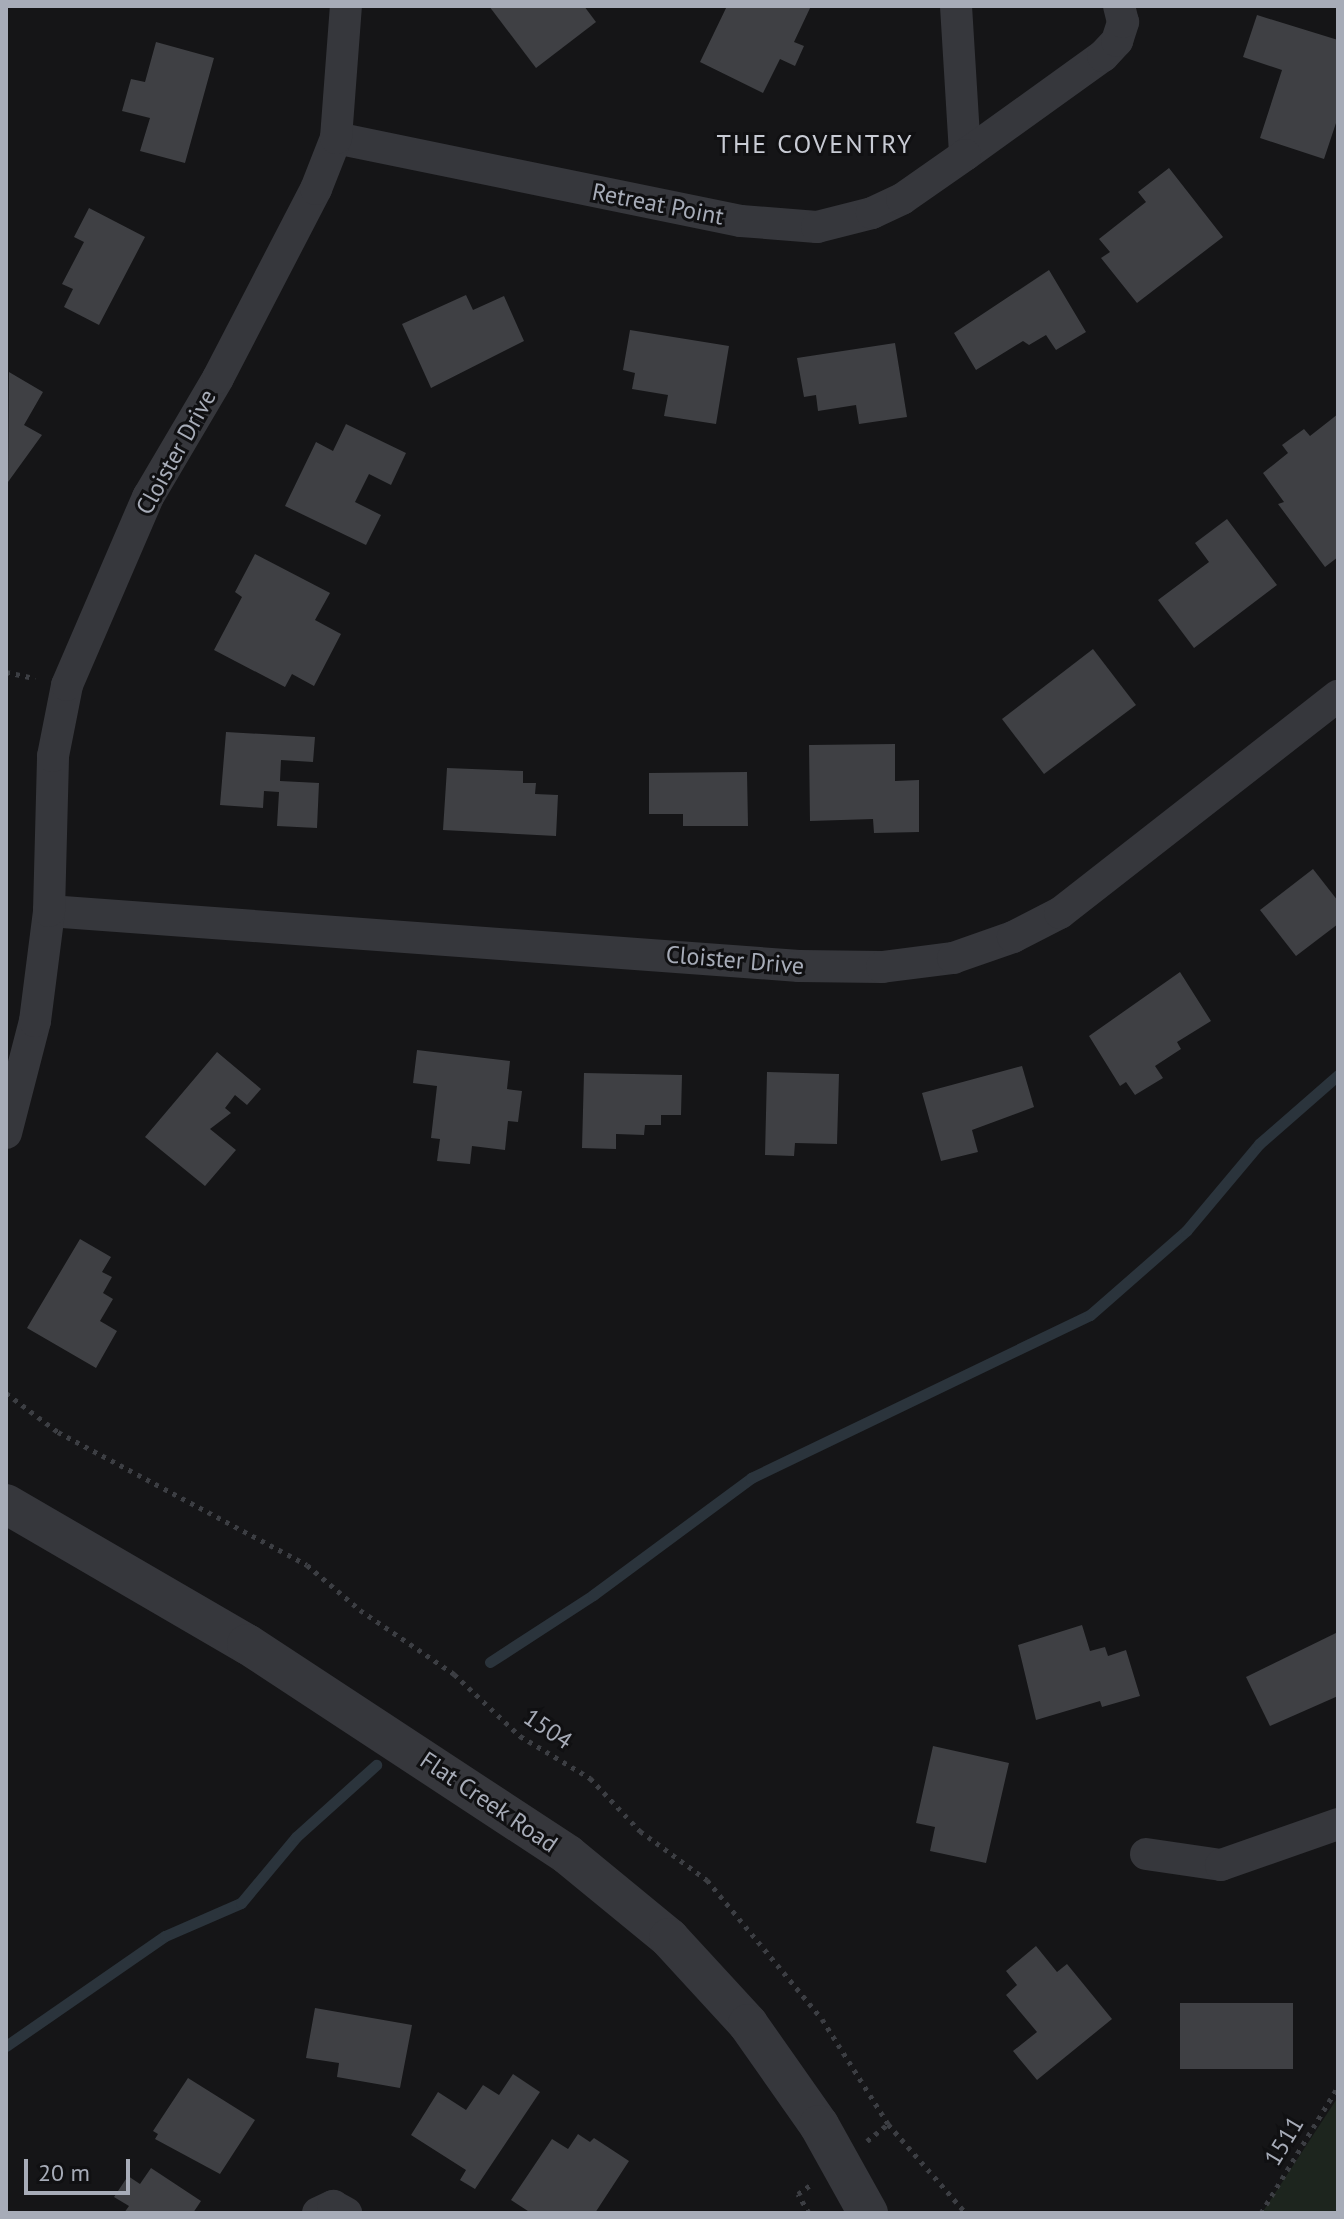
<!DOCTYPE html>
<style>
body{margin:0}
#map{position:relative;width:1344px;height:2219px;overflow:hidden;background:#151517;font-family:"PT Sans",sans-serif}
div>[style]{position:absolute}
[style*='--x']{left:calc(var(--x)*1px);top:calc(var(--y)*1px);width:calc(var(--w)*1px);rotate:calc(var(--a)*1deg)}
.green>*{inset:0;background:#1d251e}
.stream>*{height:11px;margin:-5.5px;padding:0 5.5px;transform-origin:5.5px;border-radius:5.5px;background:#2b343c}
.building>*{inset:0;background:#3f4044}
.path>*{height:5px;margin-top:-2.5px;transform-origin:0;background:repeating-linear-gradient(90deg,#3c3e43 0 4px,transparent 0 10px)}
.minor>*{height:32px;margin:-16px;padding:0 16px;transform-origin:16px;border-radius:16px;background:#36373c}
.tertiary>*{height:40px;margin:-20px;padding:0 20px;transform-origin:20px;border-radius:20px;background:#36373c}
span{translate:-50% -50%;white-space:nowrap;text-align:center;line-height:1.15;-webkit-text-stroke:6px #101012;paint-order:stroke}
.street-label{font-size:24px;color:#a7acb8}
.neighbourhood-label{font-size:26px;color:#c8cbd4;letter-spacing:2px}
.frame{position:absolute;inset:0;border:8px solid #a7acb8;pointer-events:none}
.scale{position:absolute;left:24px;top:2159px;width:106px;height:36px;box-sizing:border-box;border:4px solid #a7acb8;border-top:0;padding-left:10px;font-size:24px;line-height:28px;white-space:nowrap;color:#a7acb8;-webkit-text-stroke:6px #101012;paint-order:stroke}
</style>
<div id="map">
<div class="green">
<i style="clip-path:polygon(1338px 2097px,1338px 2213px,1262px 2213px)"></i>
</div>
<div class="stream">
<i style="--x:490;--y:1662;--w:123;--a:-33"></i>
<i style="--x:593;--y:1595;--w:197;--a:-36.5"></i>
<i style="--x:751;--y:1478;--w:376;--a:-25.7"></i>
<i style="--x:1090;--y:1315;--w:128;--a:-41.2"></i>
<i style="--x:1186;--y:1231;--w:114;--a:-50"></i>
<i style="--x:1259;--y:1144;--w:105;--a:-41.1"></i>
<i style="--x:6;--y:2046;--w:193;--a:-34.7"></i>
<i style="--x:165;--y:1936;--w:83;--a:-23.5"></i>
<i style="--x:241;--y:1903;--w:86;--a:-50.2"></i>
<i style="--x:296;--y:1837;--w:108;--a:-42"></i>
</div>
<div class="building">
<i style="clip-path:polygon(489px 6px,584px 6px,596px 22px,536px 68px)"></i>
<i style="clip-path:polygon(727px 6px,811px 6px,794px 42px,804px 46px,795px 66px,780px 59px,763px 93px,700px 62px)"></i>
<i style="clip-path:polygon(1257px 15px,1338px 40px,1338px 117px,1324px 159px,1260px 138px,1282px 70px,1243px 57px)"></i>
<i style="clip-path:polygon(156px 42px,214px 58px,185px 163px,140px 151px,150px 118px,122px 111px,131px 79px,145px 82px)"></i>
<i style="clip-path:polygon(1169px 168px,1223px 237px,1137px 303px,1101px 258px,1110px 252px,1099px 239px,1146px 202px,1138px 192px)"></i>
<i style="clip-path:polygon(89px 208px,145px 237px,99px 325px,64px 307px,73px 289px,62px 284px,84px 242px,74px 237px)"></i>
<i style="clip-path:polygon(1049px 270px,1086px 332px,1056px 350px,1046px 335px,1029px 345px,1023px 341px,976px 370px,954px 333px)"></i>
<i style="clip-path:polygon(466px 295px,473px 310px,504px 296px,524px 341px,431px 388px,402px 324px)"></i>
<i style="clip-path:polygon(630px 330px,729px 346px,716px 424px,664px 416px,668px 395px,632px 389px,635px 373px,623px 370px)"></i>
<i style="clip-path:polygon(895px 343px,907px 417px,859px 424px,856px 405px,818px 411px,816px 395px,804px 397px,797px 358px)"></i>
<i style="clip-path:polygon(9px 372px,43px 392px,24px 425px,42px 435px,8px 482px)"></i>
<i style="clip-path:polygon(1338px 414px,1338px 557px,1325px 567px,1278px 504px,1284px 502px,1263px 473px,1288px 453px,1282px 445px,1304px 429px,1310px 436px)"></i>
<i style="clip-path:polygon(346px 424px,406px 453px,391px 485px,369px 474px,355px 502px,381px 515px,366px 545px,285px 506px,316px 442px,333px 451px)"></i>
<i style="clip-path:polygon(1227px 519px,1277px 585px,1194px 648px,1158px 600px,1209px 562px,1195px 543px)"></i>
<i style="clip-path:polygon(255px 554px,330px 593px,315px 620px,341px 634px,314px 686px,292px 674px,285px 687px,214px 650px,242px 597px,235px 592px)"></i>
<i style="clip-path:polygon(1093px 649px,1136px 705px,1044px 774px,1002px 719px)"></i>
<i style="clip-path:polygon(226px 732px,315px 737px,313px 762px,281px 760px,280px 781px,319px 783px,317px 828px,277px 826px,279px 792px,264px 791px,263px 808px,220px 805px)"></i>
<i style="clip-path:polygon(895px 744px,895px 781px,919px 780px,919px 832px,874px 833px,873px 819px,810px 821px,809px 745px)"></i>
<i style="clip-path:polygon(447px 768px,523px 771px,523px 783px,536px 783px,535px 794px,558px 795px,556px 836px,443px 830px)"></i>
<i style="clip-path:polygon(747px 772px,748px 826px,683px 826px,683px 814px,649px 814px,649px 773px)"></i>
<i style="clip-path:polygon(1313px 869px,1338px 901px,1338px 924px,1296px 956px,1260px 910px)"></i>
<i style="clip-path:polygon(1180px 972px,1211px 1021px,1177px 1042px,1181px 1049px,1155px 1066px,1163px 1078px,1135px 1095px,1126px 1082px,1120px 1086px,1089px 1036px)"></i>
<i style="clip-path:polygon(417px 1050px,510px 1061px,507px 1089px,522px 1091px,518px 1122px,508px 1121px,505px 1150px,472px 1146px,470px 1164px,437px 1161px,440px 1139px,431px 1138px,437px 1086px,413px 1083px)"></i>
<i style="clip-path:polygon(217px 1052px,261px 1089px,247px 1105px,235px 1095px,225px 1108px,231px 1113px,210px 1129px,236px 1150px,205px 1186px,145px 1137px)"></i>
<i style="clip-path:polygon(1022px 1066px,1034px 1107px,972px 1130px,978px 1152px,941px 1161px,922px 1093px)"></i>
<i style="clip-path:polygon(767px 1072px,839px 1074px,837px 1144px,795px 1143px,794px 1156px,765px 1155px)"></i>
<i style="clip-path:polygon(584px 1073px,682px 1075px,681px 1115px,661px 1115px,661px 1125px,645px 1125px,644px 1135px,616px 1134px,616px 1149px,582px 1148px)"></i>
<i style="clip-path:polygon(80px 1239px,111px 1257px,102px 1272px,112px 1277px,103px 1293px,113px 1299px,100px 1321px,117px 1331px,96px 1368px,27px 1328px)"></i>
<i style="clip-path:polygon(1082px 1625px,1090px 1651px,1105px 1647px,1108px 1656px,1126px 1650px,1140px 1696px,1102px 1707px,1100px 1701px,1036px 1720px,1018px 1645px)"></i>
<i style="clip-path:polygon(1338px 1632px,1338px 1696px,1270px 1726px,1246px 1677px)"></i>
<i style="clip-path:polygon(933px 1746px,1009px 1763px,986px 1863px,930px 1851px,935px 1827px,916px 1823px)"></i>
<i style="clip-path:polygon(1036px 1946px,1057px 1972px,1067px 1964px,1112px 2019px,1037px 2080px,1013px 2051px,1037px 2032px,1006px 1995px,1017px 1985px,1006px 1971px)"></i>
<i style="clip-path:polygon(1180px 2003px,1293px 2003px,1293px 2069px,1180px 2069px)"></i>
<i style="clip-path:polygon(315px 2008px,412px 2025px,400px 2088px,337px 2077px,339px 2063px,306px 2058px)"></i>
<i style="clip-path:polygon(513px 2074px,540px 2092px,475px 2189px,460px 2180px,466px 2170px,411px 2135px,438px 2092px,466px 2110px,483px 2085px,499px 2095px)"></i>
<i style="clip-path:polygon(188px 2078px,255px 2120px,220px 2174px,155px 2139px,158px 2134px,153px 2131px)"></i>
<i style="clip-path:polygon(578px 2134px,590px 2142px,594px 2138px,629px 2161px,595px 2213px,531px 2213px,511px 2200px,552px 2139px,568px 2149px)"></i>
<i style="clip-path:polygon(151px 2168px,201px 2201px,193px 2213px,124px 2213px,129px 2206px,114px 2197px,128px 2176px,140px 2184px)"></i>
</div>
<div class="path">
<i style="--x:6;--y:672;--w:30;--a:12"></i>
<i style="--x:6;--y:1393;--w:65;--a:36.9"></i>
<i style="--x:58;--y:1432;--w:282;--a:28.1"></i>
<i style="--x:307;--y:1565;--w:70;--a:40.3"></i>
<i style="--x:360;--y:1610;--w:114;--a:34.2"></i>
<i style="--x:454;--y:1674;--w:91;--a:43.2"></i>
<i style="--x:520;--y:1736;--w:82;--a:31"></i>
<i style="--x:590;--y:1778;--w:73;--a:46.7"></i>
<i style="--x:640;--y:1831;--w:83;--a:36.2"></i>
<i style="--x:707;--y:1880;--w:180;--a:50.4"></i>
<i style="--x:822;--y:2019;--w:124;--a:57.8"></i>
<i style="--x:888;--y:2124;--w:118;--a:48.8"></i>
<i style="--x:867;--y:2141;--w:27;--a:-39"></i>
<i style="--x:809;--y:2213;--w:22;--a:-120"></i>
<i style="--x:798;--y:2194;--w:17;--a:-36"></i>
<i style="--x:1261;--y:2213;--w:148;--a:-58.6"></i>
</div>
<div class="minor">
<i style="--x:956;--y:6;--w:149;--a:86.5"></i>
<i style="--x:965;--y:155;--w:170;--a:-35.7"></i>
<i style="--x:1103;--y:56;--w:21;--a:-47"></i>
<i style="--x:1117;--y:41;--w:20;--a:-72"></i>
<i style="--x:1123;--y:22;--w:16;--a:-104"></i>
<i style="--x:336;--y:138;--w:413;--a:11.6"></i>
<i style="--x:741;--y:221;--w:76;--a:4.5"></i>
<i style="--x:817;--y:227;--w:57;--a:-14.3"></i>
<i style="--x:872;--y:213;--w:33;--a:-25"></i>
<i style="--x:902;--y:199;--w:77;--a:-34.9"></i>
<i style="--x:49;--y:911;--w:752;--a:4.19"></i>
<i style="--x:799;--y:966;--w:83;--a:0.7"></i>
<i style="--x:882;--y:967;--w:72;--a:-7.2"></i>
<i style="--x:953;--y:958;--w:64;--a:-19.3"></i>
<i style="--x:1013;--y:937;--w:53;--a:-27.1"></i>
<i style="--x:1060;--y:913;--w:353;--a:-38"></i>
<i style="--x:6;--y:1133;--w:116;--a:-75.5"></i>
<i style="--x:35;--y:1021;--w:111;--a:-82.7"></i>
<i style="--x:49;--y:911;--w:155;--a:-88.5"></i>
<i style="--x:53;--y:756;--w:72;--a:-78.8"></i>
<i style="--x:67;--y:685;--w:205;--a:-66.7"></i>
<i style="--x:148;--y:497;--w:138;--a:-59.5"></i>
<i style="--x:218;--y:378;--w:213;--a:-62.6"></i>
<i style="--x:316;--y:189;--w:55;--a:-68.6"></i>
<i style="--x:336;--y:138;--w:132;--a:-85.7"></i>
<i style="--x:1146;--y:1854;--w:76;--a:8.3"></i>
<i style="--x:1221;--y:1865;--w:124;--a:-19.3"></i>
<i style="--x:318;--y:2213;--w:17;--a:-25"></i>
<i style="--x:333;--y:2206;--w:15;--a:28"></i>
</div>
<div class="tertiary">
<i style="--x:6;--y:1504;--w:279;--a:30.2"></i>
<i style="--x:247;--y:1644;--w:384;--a:33.3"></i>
<i style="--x:568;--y:1855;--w:131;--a:39.4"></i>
<i style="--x:669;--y:1938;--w:117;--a:47.4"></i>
<i style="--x:748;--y:2024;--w:123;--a:54.9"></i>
<i style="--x:819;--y:2125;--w:101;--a:60.9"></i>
</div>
<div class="street-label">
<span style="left:658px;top:204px;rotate:11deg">Retreat Point</span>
<span style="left:176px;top:452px;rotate:-61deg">Cloister Drive</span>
<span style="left:735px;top:960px;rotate:5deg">Cloister Drive</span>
<span style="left:548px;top:1729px;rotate:34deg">1504</span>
<span style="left:489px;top:1802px;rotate:34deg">Flat Creek Road</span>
<span style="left:1284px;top:2141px;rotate:-59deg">1511</span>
</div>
<div class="neighbourhood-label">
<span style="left:815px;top:144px">THE COVENTRY</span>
</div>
<div class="frame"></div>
<div class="scale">20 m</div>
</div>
